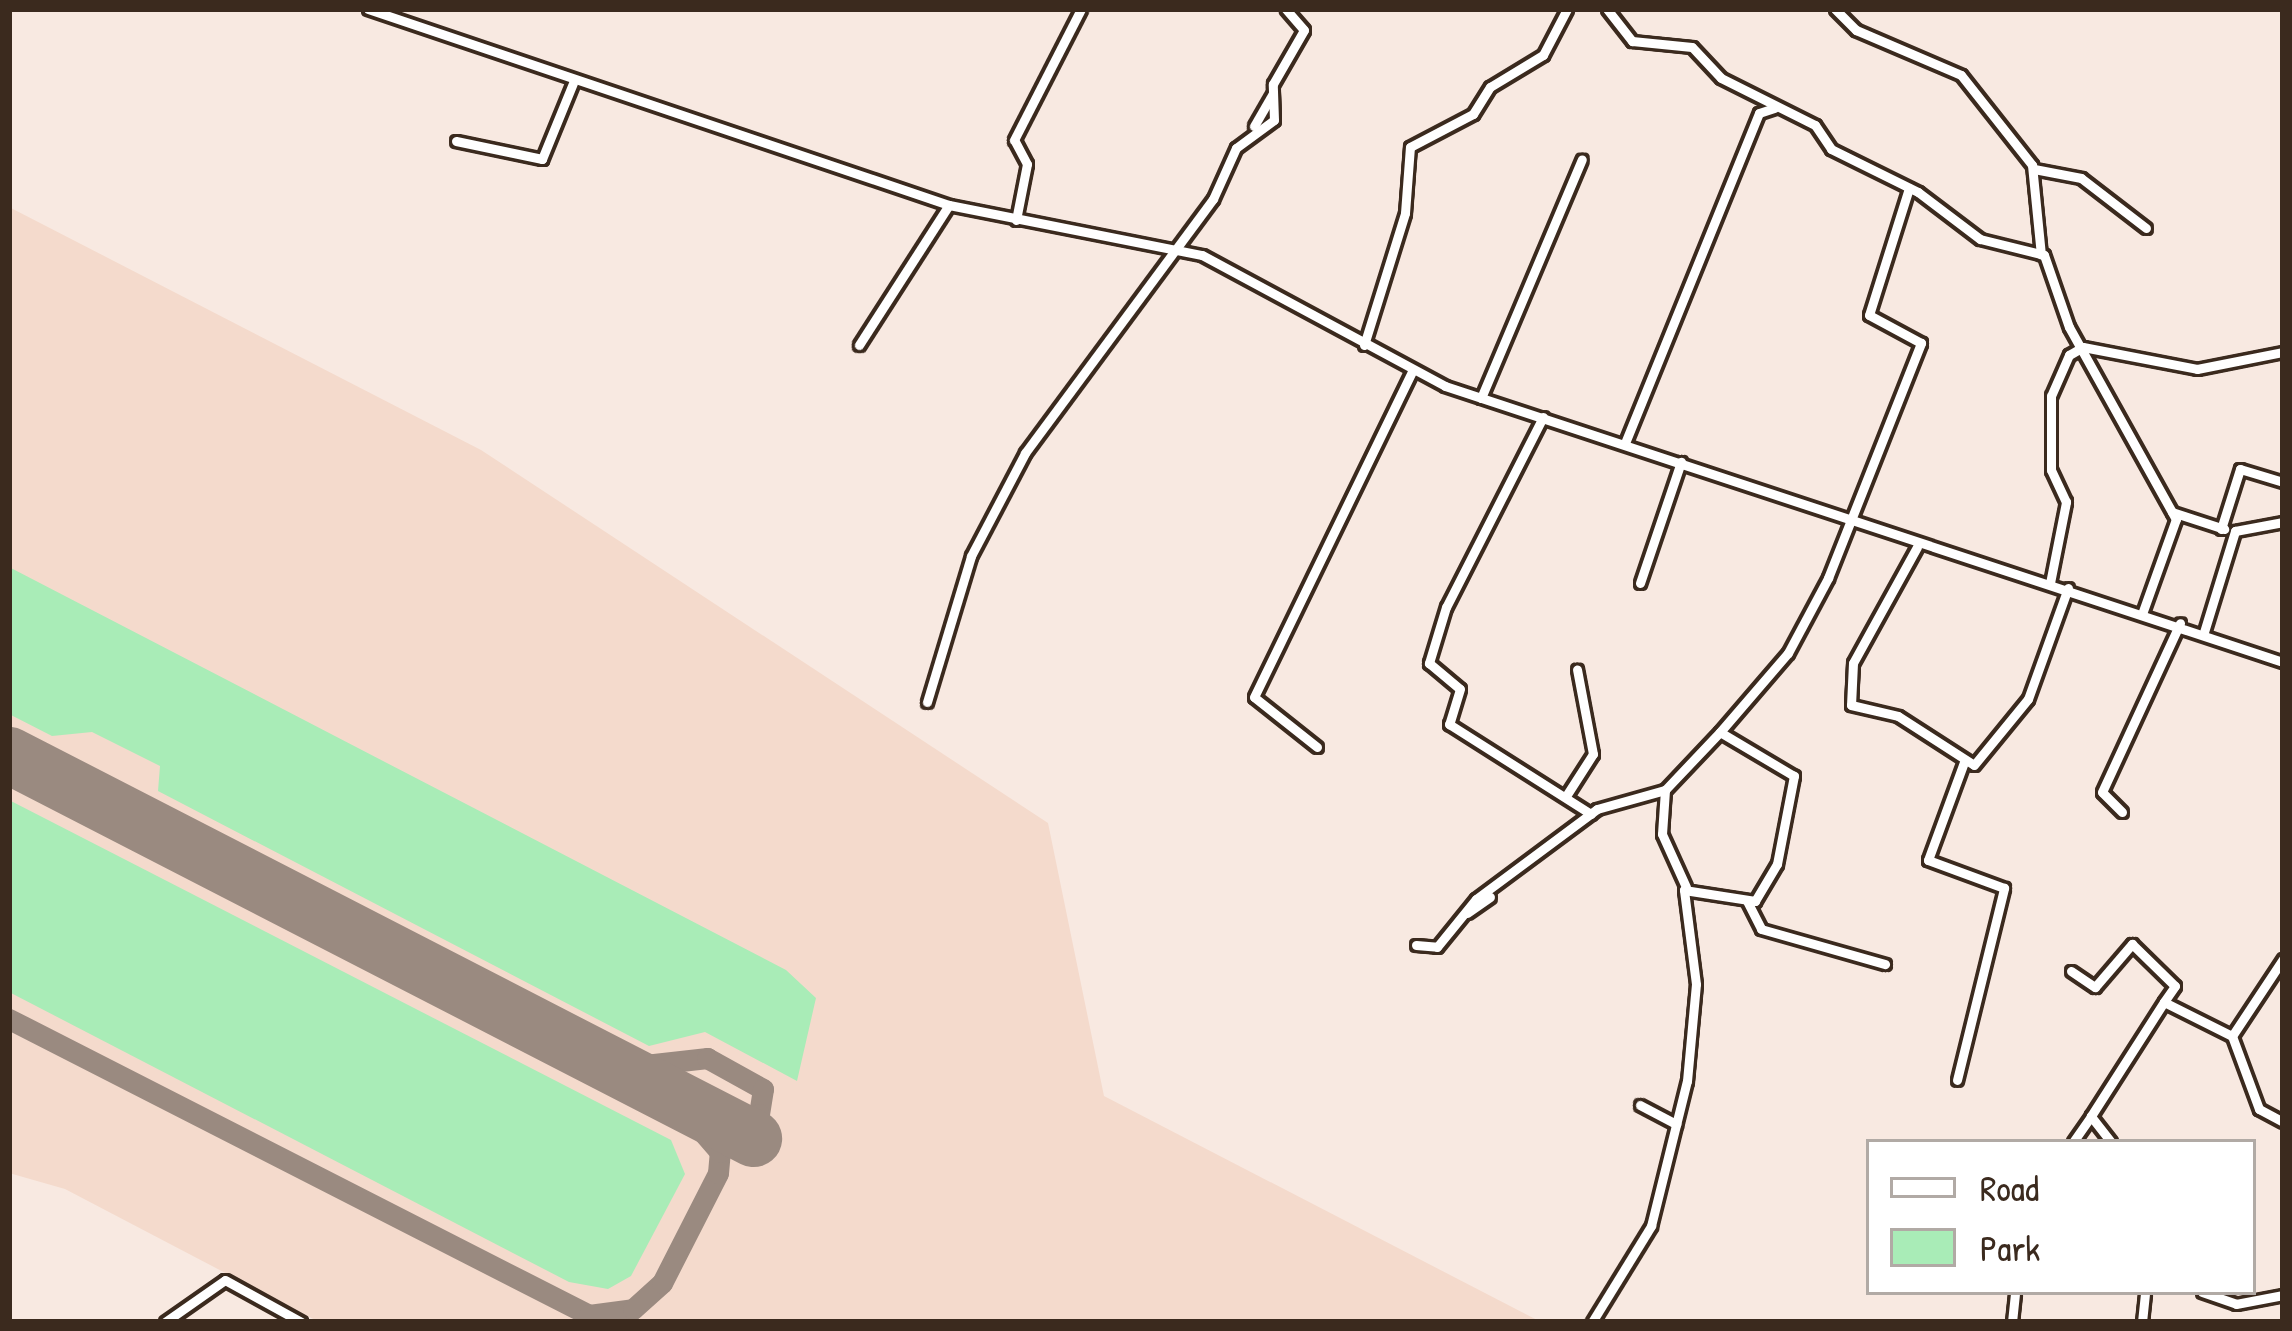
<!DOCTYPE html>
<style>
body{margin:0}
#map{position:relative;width:2292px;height:1331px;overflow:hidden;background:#f8e9e1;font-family:"Patrick Hand",sans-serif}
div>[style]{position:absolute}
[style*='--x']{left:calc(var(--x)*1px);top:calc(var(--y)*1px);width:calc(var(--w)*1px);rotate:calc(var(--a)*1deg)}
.built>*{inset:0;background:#f4dacc}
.green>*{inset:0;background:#a9ecb7}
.taxiway>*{height:21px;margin:-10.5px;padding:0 10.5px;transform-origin:10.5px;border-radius:10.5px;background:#9a8a80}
.runway>*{height:57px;margin:-28.5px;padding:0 28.5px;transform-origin:28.5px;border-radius:28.5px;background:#9a8a80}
.roads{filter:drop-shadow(3px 0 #3b2a1e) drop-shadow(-3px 0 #3b2a1e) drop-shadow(0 3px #3b2a1e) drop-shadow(0 -3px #3b2a1e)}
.minor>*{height:9px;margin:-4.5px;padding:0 4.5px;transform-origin:4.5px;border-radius:4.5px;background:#fff}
span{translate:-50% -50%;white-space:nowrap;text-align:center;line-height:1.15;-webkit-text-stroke:9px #fff;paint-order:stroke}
.frame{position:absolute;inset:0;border:12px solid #3b2a1e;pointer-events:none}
.legend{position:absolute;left:1866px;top:1139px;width:390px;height:156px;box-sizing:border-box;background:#fff;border:3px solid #b1aaa5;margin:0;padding:15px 21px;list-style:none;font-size:36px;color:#3b2a1e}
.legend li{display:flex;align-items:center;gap:24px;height:60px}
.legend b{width:60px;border:3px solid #b1aaa5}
</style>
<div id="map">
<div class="built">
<i style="clip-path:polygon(9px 207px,481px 450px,1048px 823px,1104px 1096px,1541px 1322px,319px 1322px,65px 1189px,9px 1173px)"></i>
</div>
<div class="green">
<i style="clip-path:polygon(9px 567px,786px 970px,816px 998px,797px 1081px,705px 1032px,649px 1046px,158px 791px,160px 766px,92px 732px,52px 736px,9px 714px)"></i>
<i style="clip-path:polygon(9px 800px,671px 1140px,685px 1174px,631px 1276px,608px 1289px,569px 1282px,9px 992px)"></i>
</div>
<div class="taxiway">
<i style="--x:9;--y:1019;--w:651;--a:27.04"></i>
<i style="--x:589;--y:1315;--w:44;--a:-7.8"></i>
<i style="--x:633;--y:1309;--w:39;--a:-42"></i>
<i style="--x:662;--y:1283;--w:123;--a:-63"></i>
<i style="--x:718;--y:1173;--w:21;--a:-85"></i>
<i style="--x:720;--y:1152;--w:29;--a:-131"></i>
<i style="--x:618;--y:1068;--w:90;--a:-6.4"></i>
<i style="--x:707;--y:1058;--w:64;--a:29"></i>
<i style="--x:763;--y:1089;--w:25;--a:99"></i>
<i style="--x:759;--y:1114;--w:34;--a:142"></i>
<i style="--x:732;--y:1135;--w:31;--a:-171"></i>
<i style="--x:701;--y:1130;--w:45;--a:-130.5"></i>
</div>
<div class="runway">
<i style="--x:9;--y:755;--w:837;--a:27.24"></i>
</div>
<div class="roads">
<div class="minor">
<i style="--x:368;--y:9;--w:613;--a:18.64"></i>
<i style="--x:949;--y:205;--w:258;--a:11.2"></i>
<i style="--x:1202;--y:255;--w:276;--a:28.3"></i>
<i style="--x:1445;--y:386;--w:882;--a:18.23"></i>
<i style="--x:1607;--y:9;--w:41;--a:52"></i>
<i style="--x:1632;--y:41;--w:60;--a:5.7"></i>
<i style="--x:1692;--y:47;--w:42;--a:46.9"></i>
<i style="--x:1721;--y:78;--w:105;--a:26.6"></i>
<i style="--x:1815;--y:125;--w:29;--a:56"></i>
<i style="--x:1831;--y:149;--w:97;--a:26.3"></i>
<i style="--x:1918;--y:192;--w:78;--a:37.2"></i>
<i style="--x:1980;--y:239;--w:66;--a:14"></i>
<i style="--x:2044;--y:255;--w:76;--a:70.9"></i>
<i style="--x:2069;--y:327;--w:220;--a:60.9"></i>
<i style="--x:2176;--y:519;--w:98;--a:109.7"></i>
<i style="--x:1835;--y:9;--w:30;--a:45"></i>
<i style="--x:1856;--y:30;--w:114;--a:23.2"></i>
<i style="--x:1961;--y:75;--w:115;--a:51.7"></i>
<i style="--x:2032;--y:165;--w:90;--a:84.3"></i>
<i style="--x:1254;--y:126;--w:36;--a:-60"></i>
<i style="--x:456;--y:141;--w:88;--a:11.8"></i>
<i style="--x:542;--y:159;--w:82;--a:-67.8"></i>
<i style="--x:2034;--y:169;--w:48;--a:10.8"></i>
<i style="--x:2081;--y:178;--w:82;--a:37.6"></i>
<i style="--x:1016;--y:220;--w:57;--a:-78.9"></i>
<i style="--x:1027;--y:164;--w:27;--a:-118"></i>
<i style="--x:1014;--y:140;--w:147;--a:-62.9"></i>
<i style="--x:859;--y:345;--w:166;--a:-57.3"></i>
<i style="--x:1364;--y:345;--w:138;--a:-72.7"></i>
<i style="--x:1405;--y:213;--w:66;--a:-85.7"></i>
<i style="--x:1410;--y:147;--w:71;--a:-27.6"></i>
<i style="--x:1473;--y:114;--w:32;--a:-58"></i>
<i style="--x:1490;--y:87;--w:62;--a:-31.1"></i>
<i style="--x:1543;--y:55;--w:52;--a:-62.4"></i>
<i style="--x:1481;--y:398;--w:259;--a:-67.1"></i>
<i style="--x:1543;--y:417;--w:213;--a:117"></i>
<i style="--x:1446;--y:607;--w:59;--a:106.9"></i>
<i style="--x:1429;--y:663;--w:40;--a:40"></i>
<i style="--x:1460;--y:689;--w:37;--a:107"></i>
<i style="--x:1449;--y:724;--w:168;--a:32.4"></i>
<i style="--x:1625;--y:443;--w:356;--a:-67.9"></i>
<i style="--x:1759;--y:113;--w:16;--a:-18"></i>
<i style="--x:2172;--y:512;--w:55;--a:18.1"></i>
<i style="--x:2221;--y:529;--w:63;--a:-72.4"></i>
<i style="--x:2240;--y:469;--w:45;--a:16.8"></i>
<i style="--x:1917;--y:547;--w:132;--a:118.9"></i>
<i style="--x:1853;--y:663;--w:42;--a:92.7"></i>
<i style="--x:1851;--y:705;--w:48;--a:13.2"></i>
<i style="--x:1898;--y:716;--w:90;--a:32.8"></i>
<i style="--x:1974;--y:765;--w:85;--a:-50.7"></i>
<i style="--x:2028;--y:699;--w:118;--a:-70.2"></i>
<i style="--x:1640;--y:583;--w:128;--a:-71.3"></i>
<i style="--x:2050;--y:583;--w:83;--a:-78.8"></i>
<i style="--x:2066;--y:502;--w:35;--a:-115"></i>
<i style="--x:2051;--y:470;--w:74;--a:-90"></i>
<i style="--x:2051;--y:396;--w:45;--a:-66.3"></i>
<i style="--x:2069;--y:355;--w:16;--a:-30"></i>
<i style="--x:2083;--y:347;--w:116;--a:10.9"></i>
<i style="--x:2197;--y:369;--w:88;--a:-11.2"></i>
<i style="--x:2204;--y:632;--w:106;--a:-72.9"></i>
<i style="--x:2235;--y:531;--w:49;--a:-10.6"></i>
<i style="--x:927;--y:702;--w:152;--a:-73.2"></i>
<i style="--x:971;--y:556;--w:116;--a:-62.3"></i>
<i style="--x:1025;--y:453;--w:316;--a:-53.5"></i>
<i style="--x:1213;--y:199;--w:56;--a:-65.7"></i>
<i style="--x:1236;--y:148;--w:47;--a:-36.4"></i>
<i style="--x:1274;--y:120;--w:36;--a:-92"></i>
<i style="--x:1273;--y:84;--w:62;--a:-60.1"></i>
<i style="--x:1304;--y:30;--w:28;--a:-131"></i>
<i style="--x:1317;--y:747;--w:80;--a:-141.6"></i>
<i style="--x:1254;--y:697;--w:364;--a:-64.1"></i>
<i style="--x:1665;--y:790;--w:44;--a:93.9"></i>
<i style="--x:1662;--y:834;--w:58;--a:65.6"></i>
<i style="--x:1566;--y:796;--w:50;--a:-57.3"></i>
<i style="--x:1593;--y:754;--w:86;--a:-100.7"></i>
<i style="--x:2122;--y:812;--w:28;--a:-135"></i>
<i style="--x:2102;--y:792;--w:186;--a:-65.2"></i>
<i style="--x:1747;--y:901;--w:31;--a:63"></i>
<i style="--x:1761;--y:929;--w:129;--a:15.8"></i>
<i style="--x:1467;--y:913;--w:28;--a:-35"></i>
<i style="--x:1416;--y:945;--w:21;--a:5"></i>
<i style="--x:1437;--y:947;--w:62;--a:-50.9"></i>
<i style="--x:1476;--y:899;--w:151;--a:-36.6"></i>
<i style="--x:1597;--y:809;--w:71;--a:-15.6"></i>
<i style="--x:1665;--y:790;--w:80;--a:-46.5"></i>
<i style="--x:2283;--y:959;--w:92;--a:123.5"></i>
<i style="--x:2232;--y:1036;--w:78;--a:69.7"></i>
<i style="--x:2259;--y:1109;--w:27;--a:28"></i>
<i style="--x:2071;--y:971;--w:29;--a:34"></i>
<i style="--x:2095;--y:987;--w:57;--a:-49.3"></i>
<i style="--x:2132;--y:944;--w:60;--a:44.3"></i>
<i style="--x:2175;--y:986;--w:19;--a:125"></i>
<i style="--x:2164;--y:1002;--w:76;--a:26.6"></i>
<i style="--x:1957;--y:1080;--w:198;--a:-76.2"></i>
<i style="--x:2004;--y:888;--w:81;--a:-159.8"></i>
<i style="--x:1928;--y:860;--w:104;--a:-69.8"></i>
<i style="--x:1640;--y:1105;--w:41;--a:27.8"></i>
<i style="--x:2073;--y:1142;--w:32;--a:-55"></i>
<i style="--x:2111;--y:1142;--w:33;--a:-128"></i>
<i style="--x:2091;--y:1116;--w:135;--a:-57.4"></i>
<i style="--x:2202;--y:1292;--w:36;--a:19"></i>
<i style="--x:2236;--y:1304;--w:48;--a:-10.8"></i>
<i style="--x:165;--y:1322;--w:73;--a:-35"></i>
<i style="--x:225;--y:1280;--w:87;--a:28.9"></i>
<i style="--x:1592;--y:1322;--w:113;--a:-58.4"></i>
<i style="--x:1651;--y:1226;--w:149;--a:-76.1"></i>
<i style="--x:1687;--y:1081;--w:97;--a:-84.7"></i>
<i style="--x:1696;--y:984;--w:95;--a:-97.3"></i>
<i style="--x:1684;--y:890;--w:72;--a:8.8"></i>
<i style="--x:1755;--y:901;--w:43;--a:-59.3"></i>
<i style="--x:1777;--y:864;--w:90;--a:-79.1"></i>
<i style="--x:1794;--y:776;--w:86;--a:-149.3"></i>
<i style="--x:1720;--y:732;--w:104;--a:-49.3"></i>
<i style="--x:1788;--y:653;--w:85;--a:-61.9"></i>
<i style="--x:1828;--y:578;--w:253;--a:-68.4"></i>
<i style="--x:1921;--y:343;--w:59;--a:-151.7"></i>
<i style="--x:1869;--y:315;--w:133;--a:-72.5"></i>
<i style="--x:2012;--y:1322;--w:30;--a:-84"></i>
<i style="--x:2142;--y:1322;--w:30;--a:-84"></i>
</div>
</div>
<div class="frame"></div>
<ul class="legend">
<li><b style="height:15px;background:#fff"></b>Road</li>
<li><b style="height:33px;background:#a9ecb7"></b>Park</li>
</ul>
</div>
